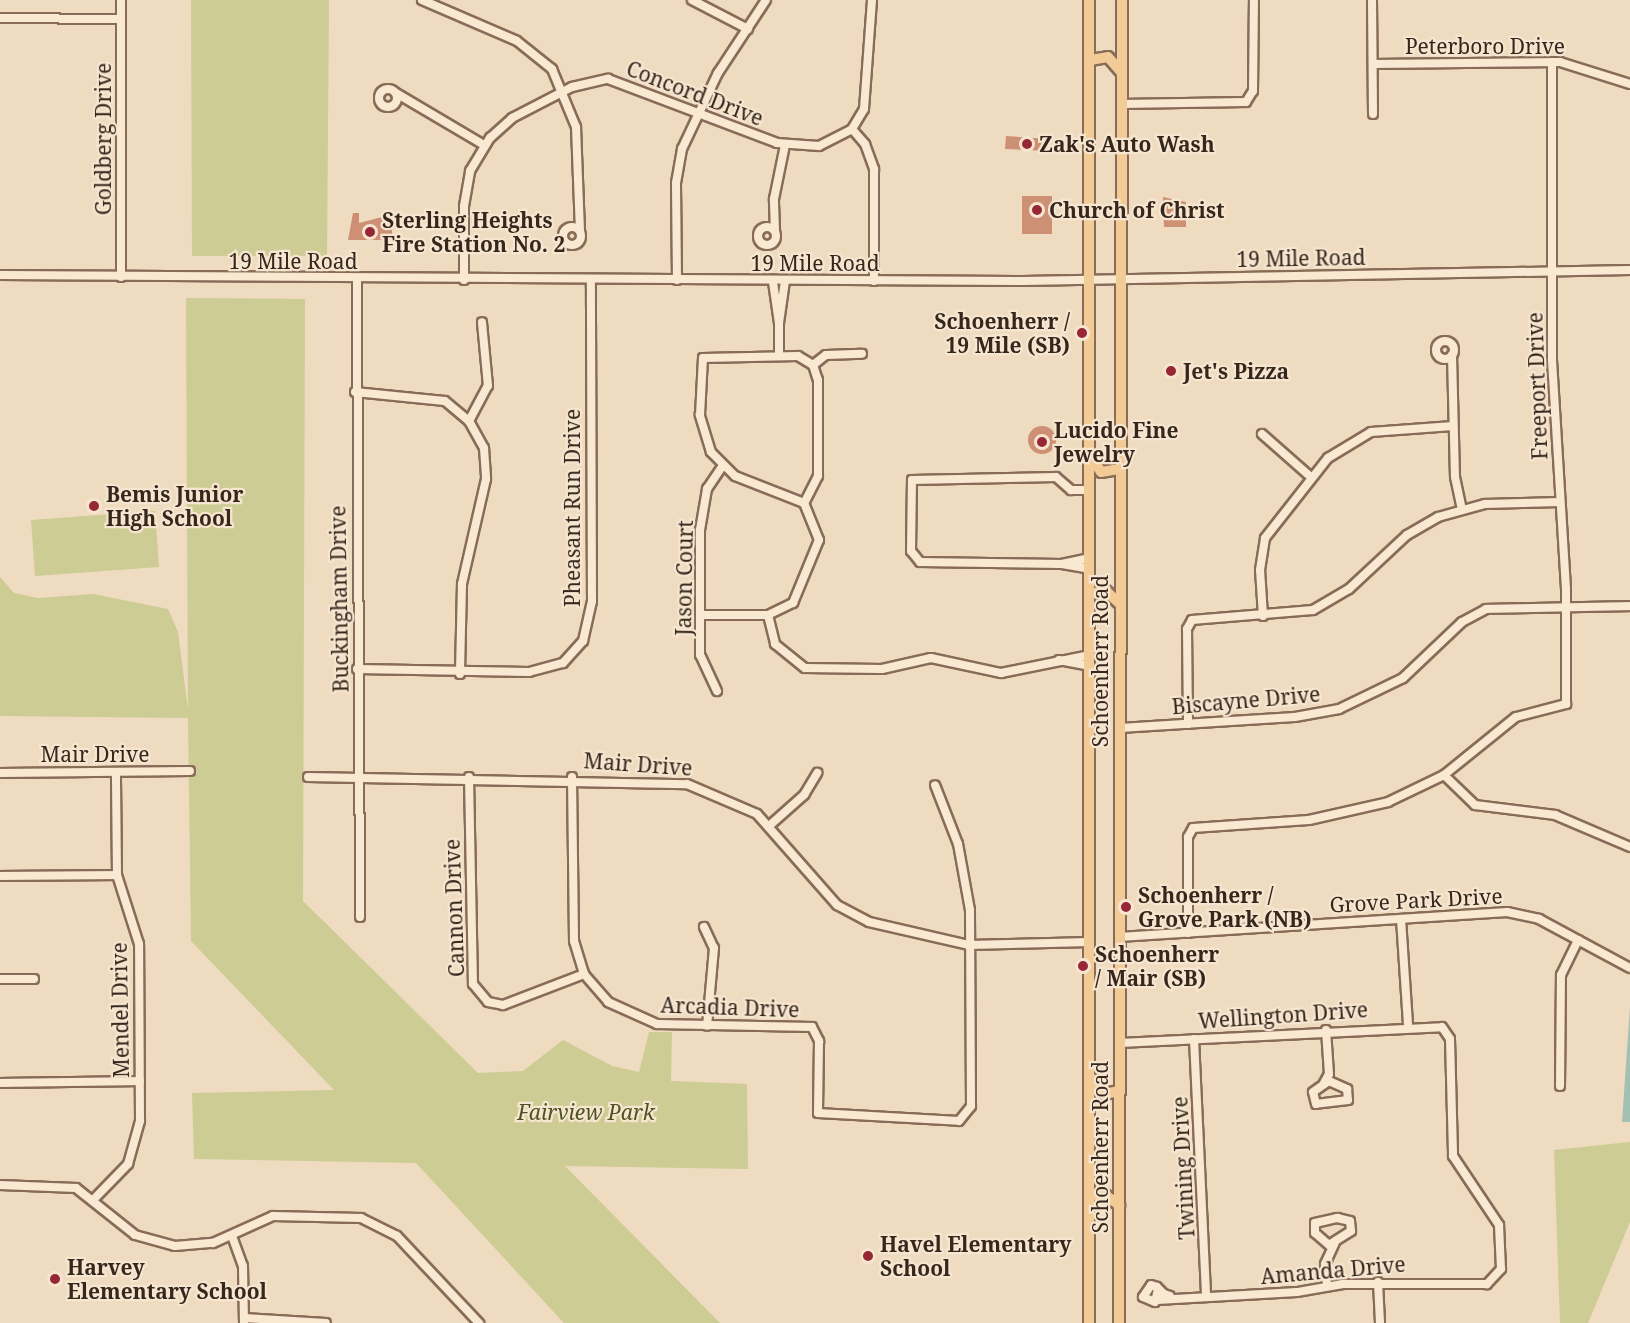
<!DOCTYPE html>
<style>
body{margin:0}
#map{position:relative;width:1630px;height:1323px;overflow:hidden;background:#eedbc0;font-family:"Noto Serif",serif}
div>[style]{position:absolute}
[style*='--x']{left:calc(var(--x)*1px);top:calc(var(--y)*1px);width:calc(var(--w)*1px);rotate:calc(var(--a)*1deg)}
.green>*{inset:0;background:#cccc94}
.water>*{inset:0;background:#a3c0b4}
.building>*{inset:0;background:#cd9075}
.round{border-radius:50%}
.roads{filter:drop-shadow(2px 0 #886c58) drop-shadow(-2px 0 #886c58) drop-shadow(0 2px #886c58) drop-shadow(0 -2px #886c58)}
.minor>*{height:8px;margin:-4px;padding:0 4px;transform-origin:4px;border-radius:4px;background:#f9e9d3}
.minor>.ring{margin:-4px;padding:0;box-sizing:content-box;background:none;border:8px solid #f9e9d3;border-radius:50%}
.major>*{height:10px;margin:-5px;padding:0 5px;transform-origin:5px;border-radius:5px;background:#f3cb97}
.dots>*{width:16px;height:16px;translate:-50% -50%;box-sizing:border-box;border:3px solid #f6e6d0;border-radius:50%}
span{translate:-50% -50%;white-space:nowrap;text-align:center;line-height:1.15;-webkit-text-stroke:4.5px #f6e6d0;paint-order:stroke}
.street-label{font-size:21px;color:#37261c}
.poi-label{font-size:21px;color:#37261c;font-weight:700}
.left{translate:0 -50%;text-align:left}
.right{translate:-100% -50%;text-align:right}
.park-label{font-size:21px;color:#4d5423;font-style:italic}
</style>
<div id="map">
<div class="green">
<i style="clip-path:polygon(191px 0,329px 0,327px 256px,192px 256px)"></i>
<i style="clip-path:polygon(186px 298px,305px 299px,303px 901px,478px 1073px,523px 1071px,563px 1040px,612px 1066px,639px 1072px,649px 1032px,672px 1032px,671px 1081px,747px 1084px,748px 1169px,565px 1166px,720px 1323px,564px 1323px,416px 1163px,194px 1159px,192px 1093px,334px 1090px,191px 941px,188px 718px,0 716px,0 577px,14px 593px,38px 598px,93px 594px,168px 609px,178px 632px,188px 710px)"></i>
<i style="clip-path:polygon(155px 511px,159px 567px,35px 576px,31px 520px)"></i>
<i style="clip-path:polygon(1630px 1142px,1630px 1222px,1588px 1323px,1560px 1323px,1554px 1150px)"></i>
</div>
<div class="water">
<i style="clip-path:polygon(1630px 1007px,1630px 1122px,1622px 1122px)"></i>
</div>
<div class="building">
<i style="clip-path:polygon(1006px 136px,1049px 139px,1048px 151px,1005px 149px)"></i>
<i style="clip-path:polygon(1022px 196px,1052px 196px,1052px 234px,1022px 234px)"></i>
<i style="clip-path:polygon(1163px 197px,1186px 202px,1186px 227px,1164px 227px)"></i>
<i style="clip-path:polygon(353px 213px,359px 213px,359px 223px,390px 215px,393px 240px,348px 240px)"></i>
<i class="round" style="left:1028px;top:426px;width:28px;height:28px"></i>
</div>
<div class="roads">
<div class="minor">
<i style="--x:422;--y:0;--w:103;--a:23.3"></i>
<i style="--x:517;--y:41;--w:45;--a:38.7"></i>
<i style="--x:552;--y:69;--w:63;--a:67.5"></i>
<i style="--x:576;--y:127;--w:103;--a:87.8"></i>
<i style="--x:692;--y:0;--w:63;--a:27.4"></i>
<i style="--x:1372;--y:0;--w:114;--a:89.5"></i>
<i style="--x:0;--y:18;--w:121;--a:0.5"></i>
<i style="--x:1373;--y:64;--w:187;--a:-0.6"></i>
<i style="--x:1560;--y:62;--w:73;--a:17.4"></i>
<i class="ring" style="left:379px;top:89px;width:10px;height:10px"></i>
<i style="--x:396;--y:93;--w:102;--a:30.6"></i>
<i style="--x:1121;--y:104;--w:125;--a:-0.9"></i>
<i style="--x:1246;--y:102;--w:13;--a:-58"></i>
<i style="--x:1253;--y:91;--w:91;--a:-89.4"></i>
<i style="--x:852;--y:129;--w:20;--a:49"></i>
<i style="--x:865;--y:144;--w:27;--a:70"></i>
<i style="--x:874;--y:169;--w:112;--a:90"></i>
<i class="ring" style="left:758px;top:227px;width:10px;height:10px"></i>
<i class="ring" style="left:563px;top:227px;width:10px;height:10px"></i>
<i style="--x:775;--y:231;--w:32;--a:-92"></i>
<i style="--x:774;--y:199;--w:55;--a:-78.5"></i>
<i style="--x:0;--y:275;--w:1023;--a:0.34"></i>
<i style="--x:1023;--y:281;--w:607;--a:-1.04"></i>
<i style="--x:121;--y:277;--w:277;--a:-90"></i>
<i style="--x:357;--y:280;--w:637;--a:89.73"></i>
<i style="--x:464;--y:280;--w:74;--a:-90"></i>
<i style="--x:464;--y:206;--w:36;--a:-80"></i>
<i style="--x:470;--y:171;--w:39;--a:-59"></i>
<i style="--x:490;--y:138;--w:30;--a:-42"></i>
<i style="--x:512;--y:118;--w:68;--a:-27.3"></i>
<i style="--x:572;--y:87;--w:37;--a:-13"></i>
<i style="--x:608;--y:79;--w:181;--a:20.7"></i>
<i style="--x:777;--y:143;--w:42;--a:4.1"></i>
<i style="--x:819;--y:146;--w:37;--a:-27"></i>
<i style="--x:852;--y:129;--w:23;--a:-59"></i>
<i style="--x:864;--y:109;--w:109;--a:-85.8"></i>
<i style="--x:677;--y:280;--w:97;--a:-90.6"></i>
<i style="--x:676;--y:183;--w:35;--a:-80"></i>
<i style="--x:682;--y:149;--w:84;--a:-64.7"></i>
<i style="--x:718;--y:73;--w:87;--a:-56.7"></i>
<i style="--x:773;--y:282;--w:41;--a:81.7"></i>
<i style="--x:779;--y:323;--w:42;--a:-81.9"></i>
<i style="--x:779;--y:323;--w:32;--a:90"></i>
<i class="ring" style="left:1436px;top:341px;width:10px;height:10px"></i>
<i style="--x:1452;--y:355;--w:122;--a:88.6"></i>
<i style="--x:1455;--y:477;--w:33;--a:78"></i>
<i style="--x:813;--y:365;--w:16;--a:-38"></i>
<i style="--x:826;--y:355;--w:36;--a:-2"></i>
<i style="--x:355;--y:392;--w:90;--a:5.7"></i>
<i style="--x:445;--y:401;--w:31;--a:40"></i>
<i style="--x:469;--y:421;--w:31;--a:61"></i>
<i style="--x:484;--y:448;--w:31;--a:86"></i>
<i style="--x:486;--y:479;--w:108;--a:102.9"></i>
<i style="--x:462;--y:584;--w:90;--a:91.3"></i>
<i style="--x:469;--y:421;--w:40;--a:-62"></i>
<i style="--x:488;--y:386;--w:64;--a:-95.4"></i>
<i style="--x:1262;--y:434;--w:65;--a:41.3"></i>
<i style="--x:1090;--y:558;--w:29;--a:168"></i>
<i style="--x:1062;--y:564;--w:28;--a:10"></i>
<i style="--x:1062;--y:564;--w:142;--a:-179.2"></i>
<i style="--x:920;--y:562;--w:14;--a:-129"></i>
<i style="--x:911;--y:551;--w:71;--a:-89.2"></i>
<i style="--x:912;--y:480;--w:144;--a:-1.2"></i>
<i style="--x:1056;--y:477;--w:20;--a:41"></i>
<i style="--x:1071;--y:490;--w:19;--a:0"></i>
<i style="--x:700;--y:615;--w:68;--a:0"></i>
<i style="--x:768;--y:615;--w:28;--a:-26"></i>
<i style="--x:793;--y:603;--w:68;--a:-67.6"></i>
<i style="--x:819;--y:540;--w:40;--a:-112"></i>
<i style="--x:804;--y:503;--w:74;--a:-158.6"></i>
<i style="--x:735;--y:476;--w:34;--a:-135"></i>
<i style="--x:711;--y:452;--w:39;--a:-107"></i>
<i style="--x:700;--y:415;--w:57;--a:-87"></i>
<i style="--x:703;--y:358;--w:95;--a:-1.2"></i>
<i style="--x:798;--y:356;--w:17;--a:31"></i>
<i style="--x:813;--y:365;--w:16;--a:72"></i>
<i style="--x:818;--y:380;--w:96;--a:90"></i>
<i style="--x:818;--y:476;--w:30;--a:117"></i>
<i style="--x:768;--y:615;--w:30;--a:76"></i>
<i style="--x:775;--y:644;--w:38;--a:39"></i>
<i style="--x:805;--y:668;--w:77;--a:0.7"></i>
<i style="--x:882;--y:669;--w:50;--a:-12.7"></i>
<i style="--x:931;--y:658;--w:72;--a:12.1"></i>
<i style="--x:1001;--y:673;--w:91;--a:-11.4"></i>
<i style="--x:1263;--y:616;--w:46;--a:-93.7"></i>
<i style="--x:1260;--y:570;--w:32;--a:-81"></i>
<i style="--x:1265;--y:538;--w:102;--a:-51.8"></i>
<i style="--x:1328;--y:458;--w:50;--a:-31.2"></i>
<i style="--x:1371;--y:432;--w:82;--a:-4.2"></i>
<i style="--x:1059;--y:660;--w:32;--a:11"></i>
<i style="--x:357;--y:669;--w:172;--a:1"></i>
<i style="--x:529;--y:672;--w:35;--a:-15"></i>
<i style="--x:563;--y:663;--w:30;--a:-48"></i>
<i style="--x:583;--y:641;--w:41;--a:-77.3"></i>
<i style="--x:592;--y:601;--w:321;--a:-90.2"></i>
<i style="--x:717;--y:691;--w:40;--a:-115"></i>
<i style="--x:700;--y:655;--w:125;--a:-90"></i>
<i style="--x:700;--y:530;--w:42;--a:-80.3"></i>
<i style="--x:707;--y:489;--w:27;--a:-56"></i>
<i style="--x:1188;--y:724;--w:95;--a:-90.6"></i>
<i style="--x:1187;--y:629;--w:10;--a:-61"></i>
<i style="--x:1192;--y:620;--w:121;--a:-4.7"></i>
<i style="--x:1313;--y:610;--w:42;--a:-30.3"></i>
<i style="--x:1349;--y:589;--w:79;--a:-43"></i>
<i style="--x:1407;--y:535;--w:36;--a:-30"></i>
<i style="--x:1438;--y:517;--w:49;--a:-15.5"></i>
<i style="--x:1485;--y:504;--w:75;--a:-1.5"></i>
<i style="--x:1120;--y:728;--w:175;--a:-3.6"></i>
<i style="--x:1295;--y:717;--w:45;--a:-10.3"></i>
<i style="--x:1339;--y:709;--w:71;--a:-25.8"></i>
<i style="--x:1403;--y:678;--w:81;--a:-43.5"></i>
<i style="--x:1462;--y:622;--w:27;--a:-28"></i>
<i style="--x:1486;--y:609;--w:144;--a:-1.2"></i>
<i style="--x:0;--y:773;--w:190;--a:-0.6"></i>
<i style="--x:1444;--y:775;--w:43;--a:44.1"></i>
<i style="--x:1475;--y:805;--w:81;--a:7.1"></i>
<i style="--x:1555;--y:815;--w:82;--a:23.1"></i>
<i style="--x:308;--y:777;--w:379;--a:1.1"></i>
<i style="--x:687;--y:784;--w:76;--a:23.2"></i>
<i style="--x:757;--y:814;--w:121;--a:48.7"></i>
<i style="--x:837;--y:905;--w:36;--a:28"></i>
<i style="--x:869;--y:922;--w:103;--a:13"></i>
<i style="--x:969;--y:945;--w:121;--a:-1.4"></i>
<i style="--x:469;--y:777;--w:207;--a:88.9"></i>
<i style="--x:473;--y:984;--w:23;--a:50"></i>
<i style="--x:488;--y:1002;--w:15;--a:11"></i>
<i style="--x:503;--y:1005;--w:87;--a:-20.9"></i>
<i style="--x:572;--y:777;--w:164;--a:89.3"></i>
<i style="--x:574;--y:941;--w:34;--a:73"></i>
<i style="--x:584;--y:974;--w:37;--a:49"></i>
<i style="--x:608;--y:1002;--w:54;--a:24.2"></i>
<i style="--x:657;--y:1024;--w:155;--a:1.1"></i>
<i style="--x:812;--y:1027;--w:16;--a:63"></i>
<i style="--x:819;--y:1041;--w:72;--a:90.8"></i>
<i style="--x:818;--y:1113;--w:141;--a:3.2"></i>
<i style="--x:959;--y:1121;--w:19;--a:-51"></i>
<i style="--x:971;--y:1106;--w:196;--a:-90.3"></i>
<i style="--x:970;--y:910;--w:67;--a:-100.3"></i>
<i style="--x:958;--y:844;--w:63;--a:-111.3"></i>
<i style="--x:769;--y:826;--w:47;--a:-41.5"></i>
<i style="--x:804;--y:795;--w:26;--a:-59"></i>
<i style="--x:0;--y:876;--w:117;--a:-0.5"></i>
<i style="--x:1401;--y:919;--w:105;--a:86.2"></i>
<i style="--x:704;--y:927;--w:23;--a:65"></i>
<i style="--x:714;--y:948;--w:78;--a:95.1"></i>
<i style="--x:1188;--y:933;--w:96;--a:-90"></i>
<i style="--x:1188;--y:837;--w:10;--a:-61"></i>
<i style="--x:1193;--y:828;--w:116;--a:-3.9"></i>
<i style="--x:1309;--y:820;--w:81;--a:-12.8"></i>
<i style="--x:1388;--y:802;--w:62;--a:-25.7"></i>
<i style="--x:1444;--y:775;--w:92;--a:-38.9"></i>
<i style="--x:1516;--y:717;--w:52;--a:-14.6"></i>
<i style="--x:1566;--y:704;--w:115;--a:-90"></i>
<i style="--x:1566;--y:589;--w:230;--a:-93.5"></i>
<i style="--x:1552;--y:359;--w:297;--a:-90"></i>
<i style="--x:1119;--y:937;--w:389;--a:-3.7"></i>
<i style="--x:1507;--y:912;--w:33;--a:12"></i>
<i style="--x:1539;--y:919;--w:103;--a:28.3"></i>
<i style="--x:0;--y:979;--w:34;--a:0"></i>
<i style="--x:1194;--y:1039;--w:257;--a:87.3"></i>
<i style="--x:1120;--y:1043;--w:322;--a:-2.8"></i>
<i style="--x:1442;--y:1027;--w:14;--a:56"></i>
<i style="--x:1450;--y:1039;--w:117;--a:88.5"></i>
<i style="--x:1453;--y:1156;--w:83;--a:56.3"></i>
<i style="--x:1499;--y:1225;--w:44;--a:87.4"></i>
<i style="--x:1501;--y:1269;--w:21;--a:133"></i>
<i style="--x:1487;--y:1284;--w:144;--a:180"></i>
<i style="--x:1343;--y:1284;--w:47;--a:170.1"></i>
<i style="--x:1297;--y:1292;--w:140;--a:176.7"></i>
<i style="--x:1329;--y:1081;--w:20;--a:24"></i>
<i style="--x:1347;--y:1089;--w:11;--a:85"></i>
<i style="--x:1348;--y:1100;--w:32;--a:173"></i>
<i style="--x:1316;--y:1104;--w:12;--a:-104"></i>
<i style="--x:1313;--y:1092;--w:19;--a:-35"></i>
<i style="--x:0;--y:1083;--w:140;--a:-0.8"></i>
<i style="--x:1324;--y:1083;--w:10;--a:-61"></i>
<i style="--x:1329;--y:1074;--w:44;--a:-93.9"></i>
<i style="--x:1560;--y:1086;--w:111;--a:-89.5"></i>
<i style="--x:1561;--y:975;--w:39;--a:-64"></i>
<i style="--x:0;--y:1185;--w:76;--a:2.3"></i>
<i style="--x:76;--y:1188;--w:75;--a:38.5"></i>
<i style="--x:135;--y:1235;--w:41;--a:15.4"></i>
<i style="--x:175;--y:1246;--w:38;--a:-5"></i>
<i style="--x:213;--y:1243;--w:66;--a:-24.2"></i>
<i style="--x:273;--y:1216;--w:88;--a:1.3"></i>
<i style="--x:361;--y:1218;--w:40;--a:26.6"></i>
<i style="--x:397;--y:1236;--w:120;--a:46.7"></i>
<i style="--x:94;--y:1199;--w:49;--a:-45.8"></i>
<i style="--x:128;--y:1164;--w:45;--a:-74.4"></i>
<i style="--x:140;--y:1121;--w:177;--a:-90.3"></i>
<i style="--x:139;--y:944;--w:72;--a:-107.7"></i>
<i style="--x:117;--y:875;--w:103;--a:-90.6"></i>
<i style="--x:1337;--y:1218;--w:13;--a:13"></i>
<i style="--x:1350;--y:1221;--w:10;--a:84"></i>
<i style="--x:1351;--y:1231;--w:26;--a:148"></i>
<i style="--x:1329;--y:1245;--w:18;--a:-139"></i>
<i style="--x:1315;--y:1233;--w:10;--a:-90"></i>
<i style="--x:1315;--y:1223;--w:23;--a:-13"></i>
<i style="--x:232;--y:1236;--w:32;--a:70"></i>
<i style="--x:243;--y:1266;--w:57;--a:89"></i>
<i style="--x:1378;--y:1282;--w:41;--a:87.2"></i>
<i style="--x:1327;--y:1285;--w:21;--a:-95"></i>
<i style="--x:1325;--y:1264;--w:23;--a:-65"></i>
<i style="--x:1158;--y:1289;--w:13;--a:103"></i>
<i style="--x:1155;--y:1302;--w:13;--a:-157"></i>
<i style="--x:1143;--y:1297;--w:14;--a:-56"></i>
<i style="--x:1151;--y:1285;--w:6;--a:18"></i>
<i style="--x:1157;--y:1287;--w:10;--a:45"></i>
<i style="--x:1164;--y:1294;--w:6;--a:18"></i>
<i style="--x:244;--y:1318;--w:82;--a:3.5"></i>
</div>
<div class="major">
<i style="--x:1090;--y:60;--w:18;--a:-9"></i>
<i style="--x:1108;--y:57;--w:20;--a:49"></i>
<i style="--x:1090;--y:456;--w:19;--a:55"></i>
<i style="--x:1101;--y:472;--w:18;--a:-9"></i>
<i style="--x:1090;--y:594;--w:16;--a:-11"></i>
<i style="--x:1106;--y:591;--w:19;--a:43"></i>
<i style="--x:1091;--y:1078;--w:21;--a:51"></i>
<i style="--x:1104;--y:1094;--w:16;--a:-11"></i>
<i style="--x:1090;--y:1196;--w:14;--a:-8"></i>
<i style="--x:1104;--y:1194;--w:19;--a:36"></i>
<i style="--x:1089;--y:1323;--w:1323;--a:-90"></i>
<i style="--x:1119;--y:1323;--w:1323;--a:-89.87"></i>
</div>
</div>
<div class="dots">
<i style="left:1027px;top:144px;background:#982735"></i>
<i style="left:1037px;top:210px;background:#982735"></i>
<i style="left:370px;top:232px;background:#982735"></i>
<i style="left:1082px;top:333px;background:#982735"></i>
<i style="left:1171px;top:371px;background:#982735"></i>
<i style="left:1042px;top:442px;background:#982735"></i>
<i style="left:94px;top:506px;background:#982735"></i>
<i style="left:1126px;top:907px;background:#982735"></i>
<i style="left:1083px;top:966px;background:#982735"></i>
<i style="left:868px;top:1256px;background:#982735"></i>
<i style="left:55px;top:1279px;background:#982735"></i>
</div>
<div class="street-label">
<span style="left:1485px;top:46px">Peterboro Drive</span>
<span style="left:695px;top:93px;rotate:21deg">Concord Drive</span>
<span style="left:103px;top:139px;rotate:-90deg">Goldberg Drive</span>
<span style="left:1301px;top:258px;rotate:-1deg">19 Mile Road</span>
<span style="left:293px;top:261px">19 Mile Road</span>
<span style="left:815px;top:263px">19 Mile Road</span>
<span style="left:1537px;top:386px;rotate:-92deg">Freeport Drive</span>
<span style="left:572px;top:508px;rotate:-90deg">Pheasant Run Drive</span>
<span style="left:684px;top:578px;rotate:-89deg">Jason Court</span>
<span style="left:339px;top:599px;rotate:-91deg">Buckingham Drive</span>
<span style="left:1100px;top:661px;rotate:-90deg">Schoenherr Road</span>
<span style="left:1246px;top:700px;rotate:-5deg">Biscayne Drive</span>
<span style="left:95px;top:754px">Mair Drive</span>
<span style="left:638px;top:764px;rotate:4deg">Mair Drive</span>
<span style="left:1416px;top:900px;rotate:-3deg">Grove Park Drive</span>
<span style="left:454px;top:908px;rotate:-92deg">Cannon Drive</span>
<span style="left:730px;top:1007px;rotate:2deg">Arcadia Drive</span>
<span style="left:120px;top:1010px;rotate:-91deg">Mendel Drive</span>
<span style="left:1283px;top:1015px;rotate:-4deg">Wellington Drive</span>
<span style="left:1100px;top:1147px;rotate:-90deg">Schoenherr Road</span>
<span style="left:1183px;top:1168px;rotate:-93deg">Twining Drive</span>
<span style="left:1333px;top:1270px;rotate:-5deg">Amanda Drive</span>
</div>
<div class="poi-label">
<span class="left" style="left:1039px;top:144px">Zak's Auto Wash</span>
<span class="left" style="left:1049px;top:210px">Church of Christ</span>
<span class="left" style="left:382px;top:232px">Sterling Heights<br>Fire Station No. 2</span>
<span class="right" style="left:1070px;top:333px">Schoenherr /<br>19 Mile (SB)</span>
<span class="left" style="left:1183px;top:371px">Jet's Pizza</span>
<span class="left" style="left:1054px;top:442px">Lucido Fine<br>Jewelry</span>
<span class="left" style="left:106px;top:506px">Bemis Junior<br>High School</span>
<span class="left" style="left:1138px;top:907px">Schoenherr /<br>Grove Park (NB)</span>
<span class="left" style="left:1095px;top:966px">Schoenherr<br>/ Mair (SB)</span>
<span class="left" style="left:880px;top:1256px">Havel Elementary<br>School</span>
<span class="left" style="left:67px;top:1279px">Harvey<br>Elementary School</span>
</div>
<div class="park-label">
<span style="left:586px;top:1112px">Fairview Park</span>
</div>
</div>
